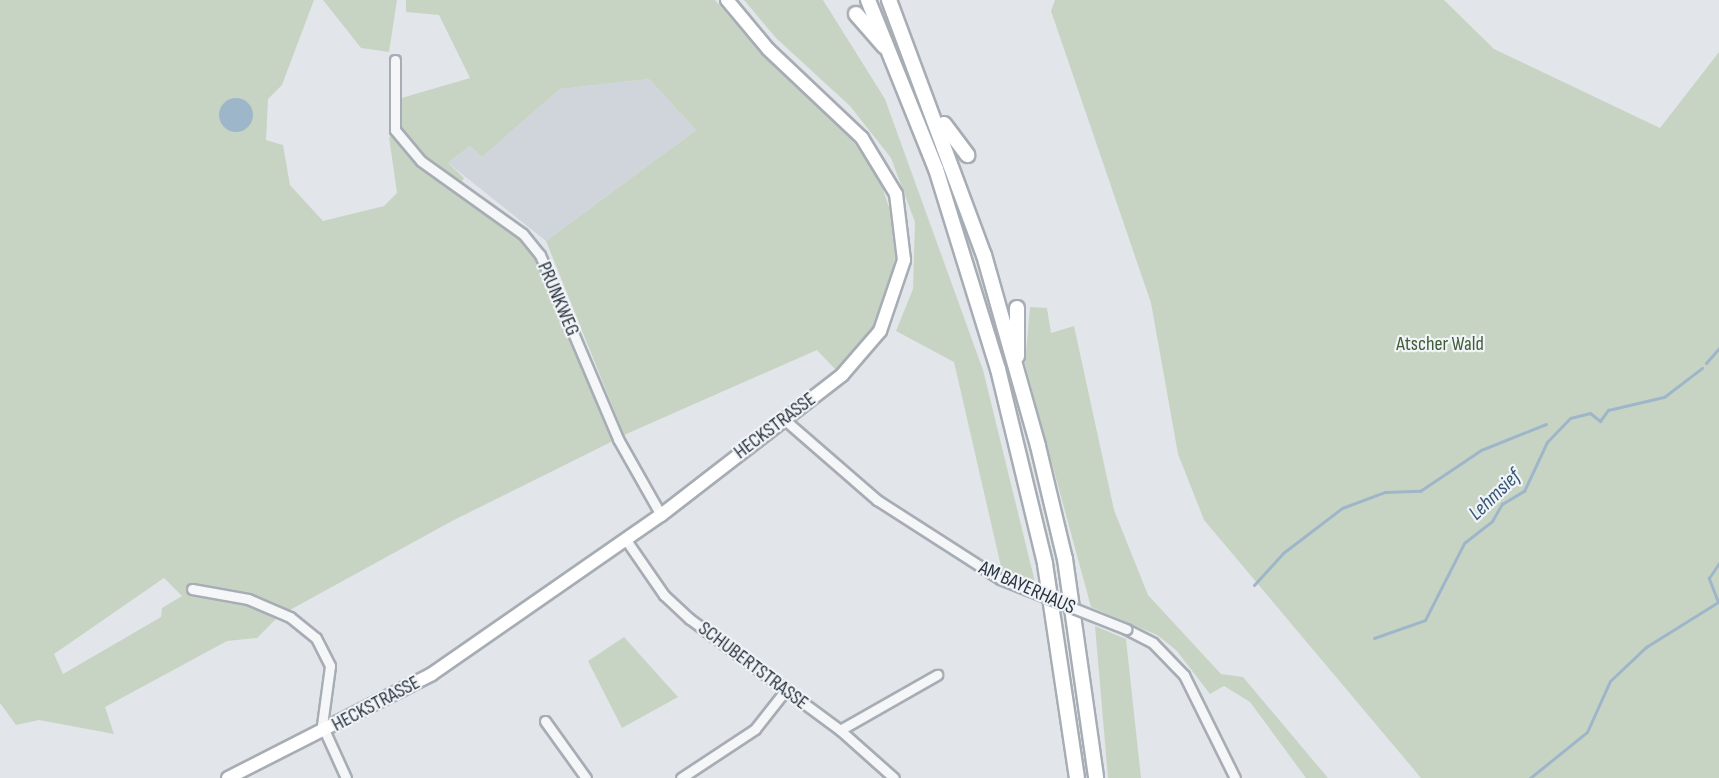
<!DOCTYPE html>
<style>
body{margin:0}
#map{position:relative;width:1719px;height:778px;overflow:hidden;background:#e2e6ea;font-family:"Sofia Sans Condensed",sans-serif}
div>[style]{position:absolute}
[style*='--x']{left:calc(var(--x)*1px);top:calc(var(--y)*1px);width:calc(var(--w)*1px);rotate:calc(var(--a)*1deg)}
.built>*{inset:0;background:#d0d5dc}
.green>*{inset:0;background:#c8d4c3}
.water>*{inset:0;background:#9eb6c9}
.round{border-radius:50%}
.stream>*{height:3px;margin:-1.5px;padding:0 1.5px;transform-origin:1.5px;border-radius:1.5px;background:#9eb6c9}
.roads{filter:drop-shadow(2px 0 #a7adb4) drop-shadow(-2px 0 #a7adb4) drop-shadow(0 2px #a7adb4) drop-shadow(0 -2px #a7adb4)}
.minor>*{height:9px;margin:-4.5px;padding:0 4.5px;transform-origin:4.5px;border-radius:4.5px;background:#f5f6f8}
.major>*{height:12px;margin:-6px;padding:0 6px;transform-origin:6px;border-radius:6px;background:#fff}
.highway>*{height:14px;margin:-7px;padding:0 7px;transform-origin:7px;border-radius:7px;background:#fff}
.bridges{filter:drop-shadow(2px 0 #a7adb4) drop-shadow(-2px 0 #a7adb4) drop-shadow(0 2px #a7adb4) drop-shadow(0 -2px #a7adb4)}
.minor-bridge>*{height:9px;margin:-4.5px;padding:0 4.5px;transform-origin:4.5px;border-radius:4.5px;background:#f5f6f8}
span{translate:-50% -50%;white-space:nowrap;text-align:center;line-height:1.15;-webkit-text-stroke:4.5px #f1f4f7;paint-order:stroke}
.street-label{font-size:20px;color:#2a3442}
.park-label{font-size:20px;color:#415d38}
.water-label{font-size:21px;color:#355675;font-style:italic}
</style>
<div id="map">
<div class="built">
<i style="clip-path:polygon(649px 79px,696px 130px,546px 241px,448px 163px,470px 146px,482px 157px,560px 89px)"></i>
</div>
<div class="green">
<i style="clip-path:polygon(evenodd,0 0,314px 0,282px 85px,268px 99px,266px 140px,283px 145px,290px 185px,323px 221px,384px 206px,397px 193px,389px 137px,403px 134px,398px 99px,470px 78px,439px 15px,406px 12px,406px 0,715px 0,764px 57px,839px 124px,877px 172px,896px 228px,894px 280px,879px 321px,836px 370px,817px 350px,624px 435px,546px 241px,696px 130px,649px 79px,560px 89px,482px 157px,470px 146px,448px 163px,464px 178px,455px 194px,521px 238px,541px 265px,615px 440px,452px 521px,279px 616px,257px 638px,227px 641px,105px 707px,114px 734px,39px 720px,16px 725px,0 703px,0 0,164px 578px,182px 596px,162px 608px,161px 617px,63px 674px,54px 654px,164px 578px)"></i>
<i style="clip-path:polygon(323px 0,397px 0,389px 52px,361px 48px)"></i>
<i style="clip-path:polygon(744px 0,823px 0,885px 99px,983px 370px,1035px 582px,1002px 571px,954px 362px,896px 331px,913px 289px,915px 222px,891px 158px,850px 106px,776px 38px)"></i>
<i style="clip-path:polygon(1055px 0,1444px 0,1494px 49px,1660px 128px,1719px 52px,1719px 778px,1421px 778px,1204px 520px,1178px 454px,1151px 303px,1051px 11px)"></i>
<i style="clip-path:polygon(1030px 307px,1047px 308px,1051px 333px,1074px 326px,1114px 510px,1148px 595px,1221px 674px,1243px 677px,1328px 778px,1306px 778px,1250px 702px,1224px 686px,1210px 694px,1176px 650px,1157px 635px,1091px 607px,1025px 364px)"></i>
<i style="clip-path:polygon(1095px 626px,1126px 639px,1141px 778px,1108px 778px)"></i>
<i style="clip-path:polygon(624px 637px,678px 697px,622px 728px,588px 661px)"></i>
</div>
<div class="water">
<i class="round" style="left:219px;top:98px;width:34px;height:34px"></i>
</div>
<div class="stream">
<i style="--x:1706;--y:363;--w:20;--a:-49"></i>
<i style="--x:1254;--y:585;--w:43;--a:-47.8"></i>
<i style="--x:1283;--y:553;--w:74;--a:-37.3"></i>
<i style="--x:1342;--y:508;--w:46;--a:-20.4"></i>
<i style="--x:1385;--y:492;--w:35;--a:-2"></i>
<i style="--x:1420;--y:491;--w:73;--a:-33.9"></i>
<i style="--x:1481;--y:450;--w:70;--a:-21.8"></i>
<i style="--x:1374;--y:638;--w:54;--a:-19.4"></i>
<i style="--x:1425;--y:620;--w:86;--a:-63.1"></i>
<i style="--x:1464;--y:543;--w:36;--a:-38"></i>
<i style="--x:1492;--y:521;--w:20;--a:-60"></i>
<i style="--x:1502;--y:504;--w:26;--a:-31"></i>
<i style="--x:1524;--y:491;--w:54;--a:-64.9"></i>
<i style="--x:1547;--y:442;--w:33;--a:-46"></i>
<i style="--x:1570;--y:418;--w:21;--a:-14"></i>
<i style="--x:1590;--y:413;--w:13;--a:39"></i>
<i style="--x:1600;--y:421;--w:14;--a:-54"></i>
<i style="--x:1608;--y:410;--w:57;--a:-13.1"></i>
<i style="--x:1664;--y:397;--w:48;--a:-37.3"></i>
<i style="--x:1530;--y:778;--w:73;--a:-38.9"></i>
<i style="--x:1587;--y:732;--w:56;--a:-65.7"></i>
<i style="--x:1610;--y:681;--w:50;--a:-43.4"></i>
<i style="--x:1646;--y:647;--w:85;--a:-32"></i>
<i style="--x:1718;--y:602;--w:26;--a:-111"></i>
<i style="--x:1709;--y:578;--w:18;--a:-56"></i>
</div>
<div class="roads">
<div class="minor">
<i style="--x:395;--y:60;--w:70;--a:90"></i>
<i style="--x:395;--y:130;--w:40;--a:50"></i>
<i style="--x:421;--y:161;--w:125;--a:35.6"></i>
<i style="--x:523;--y:234;--w:27;--a:51"></i>
<i style="--x:540;--y:255;--w:200;--a:67"></i>
<i style="--x:618;--y:439;--w:87;--a:60.5"></i>
<i style="--x:785;--y:420;--w:122;--a:41"></i>
<i style="--x:877;--y:500;--w:146;--a:32.7"></i>
<i style="--x:626;--y:540;--w:67;--a:55.4"></i>
<i style="--x:664;--y:595;--w:35;--a:43"></i>
<i style="--x:690;--y:619;--w:187;--a:36.5"></i>
<i style="--x:840;--y:730;--w:72;--a:41.6"></i>
<i style="--x:192;--y:589;--w:57;--a:10.1"></i>
<i style="--x:248;--y:599;--w:46;--a:23.2"></i>
<i style="--x:290;--y:617;--w:33;--a:39"></i>
<i style="--x:316;--y:638;--w:31;--a:63"></i>
<i style="--x:330;--y:666;--w:60;--a:97.7"></i>
<i style="--x:322;--y:725;--w:58;--a:65.6"></i>
<i style="--x:1126;--y:629;--w:30;--a:27"></i>
<i style="--x:1153;--y:643;--w:45;--a:45.9"></i>
<i style="--x:1184;--y:675;--w:115;--a:63.7"></i>
<i style="--x:545;--y:721;--w:70;--a:54.3"></i>
<i style="--x:840;--y:730;--w:112;--a:-29.6"></i>
<i style="--x:681;--y:778;--w:89;--a:-33.5"></i>
<i style="--x:755;--y:729;--w:48;--a:-51.7"></i>
</div>
<div class="major">
<i style="--x:228;--y:778;--w:229;--a:-27"></i>
<i style="--x:432;--y:674;--w:279;--a:-34.8"></i>
<i style="--x:661;--y:515;--w:229;--a:-37.7"></i>
<i style="--x:842;--y:375;--w:58;--a:-49.2"></i>
<i style="--x:880;--y:331;--w:75;--a:-71.3"></i>
<i style="--x:904;--y:260;--w:66;--a:-96.9"></i>
<i style="--x:896;--y:194;--w:66;--a:-121.3"></i>
<i style="--x:862;--y:138;--w:129;--a:-136.6"></i>
<i style="--x:768;--y:49;--w:64;--a:-129.9"></i>
</div>
<div class="highway">
<i style="--x:868;--y:0;--w:182;--a:68.1"></i>
<i style="--x:936;--y:169;--w:209;--a:72.8"></i>
<i style="--x:998;--y:369;--w:201;--a:76.4"></i>
<i style="--x:1045;--y:564;--w:216;--a:81.5"></i>
<i style="--x:889;--y:0;--w:272;--a:69.6"></i>
<i style="--x:984;--y:255;--w:198;--a:74.2"></i>
<i style="--x:1038;--y:446;--w:116;--a:76.6"></i>
<i style="--x:1065;--y:559;--w:221;--a:81.9"></i>
<i style="--x:856;--y:14;--w:43;--a:48.8"></i>
<i style="--x:944;--y:124;--w:39;--a:53"></i>
<i style="--x:1017;--y:356;--w:48;--a:-90"></i>
</div>
</div>
<div class="bridges">
<div class="minor-bridge">
<i style="--x:1000;--y:579;--w:136;--a:21.6"></i>
</div>
</div>
<div class="street-label">
<span style="left:558px;top:299px;rotate:67deg">PRUNKWEG</span>
<span style="left:775px;top:426px;rotate:-37deg">HECKSTRASSE</span>
<span style="left:1027px;top:588px;rotate:24deg">AM BAYERHAUS</span>
<span style="left:753px;top:666px;rotate:37deg">SCHUBERTSTRASSE</span>
<span style="left:376px;top:704px;rotate:-28deg">HECKSTRASSE</span>
</div>
<div class="park-label">
<span style="left:1440px;top:344px">Atscher Wald</span>
</div>
<div class="water-label">
<span style="left:1495px;top:495px;rotate:-44deg">Lehmsief</span>
</div>
</div>
